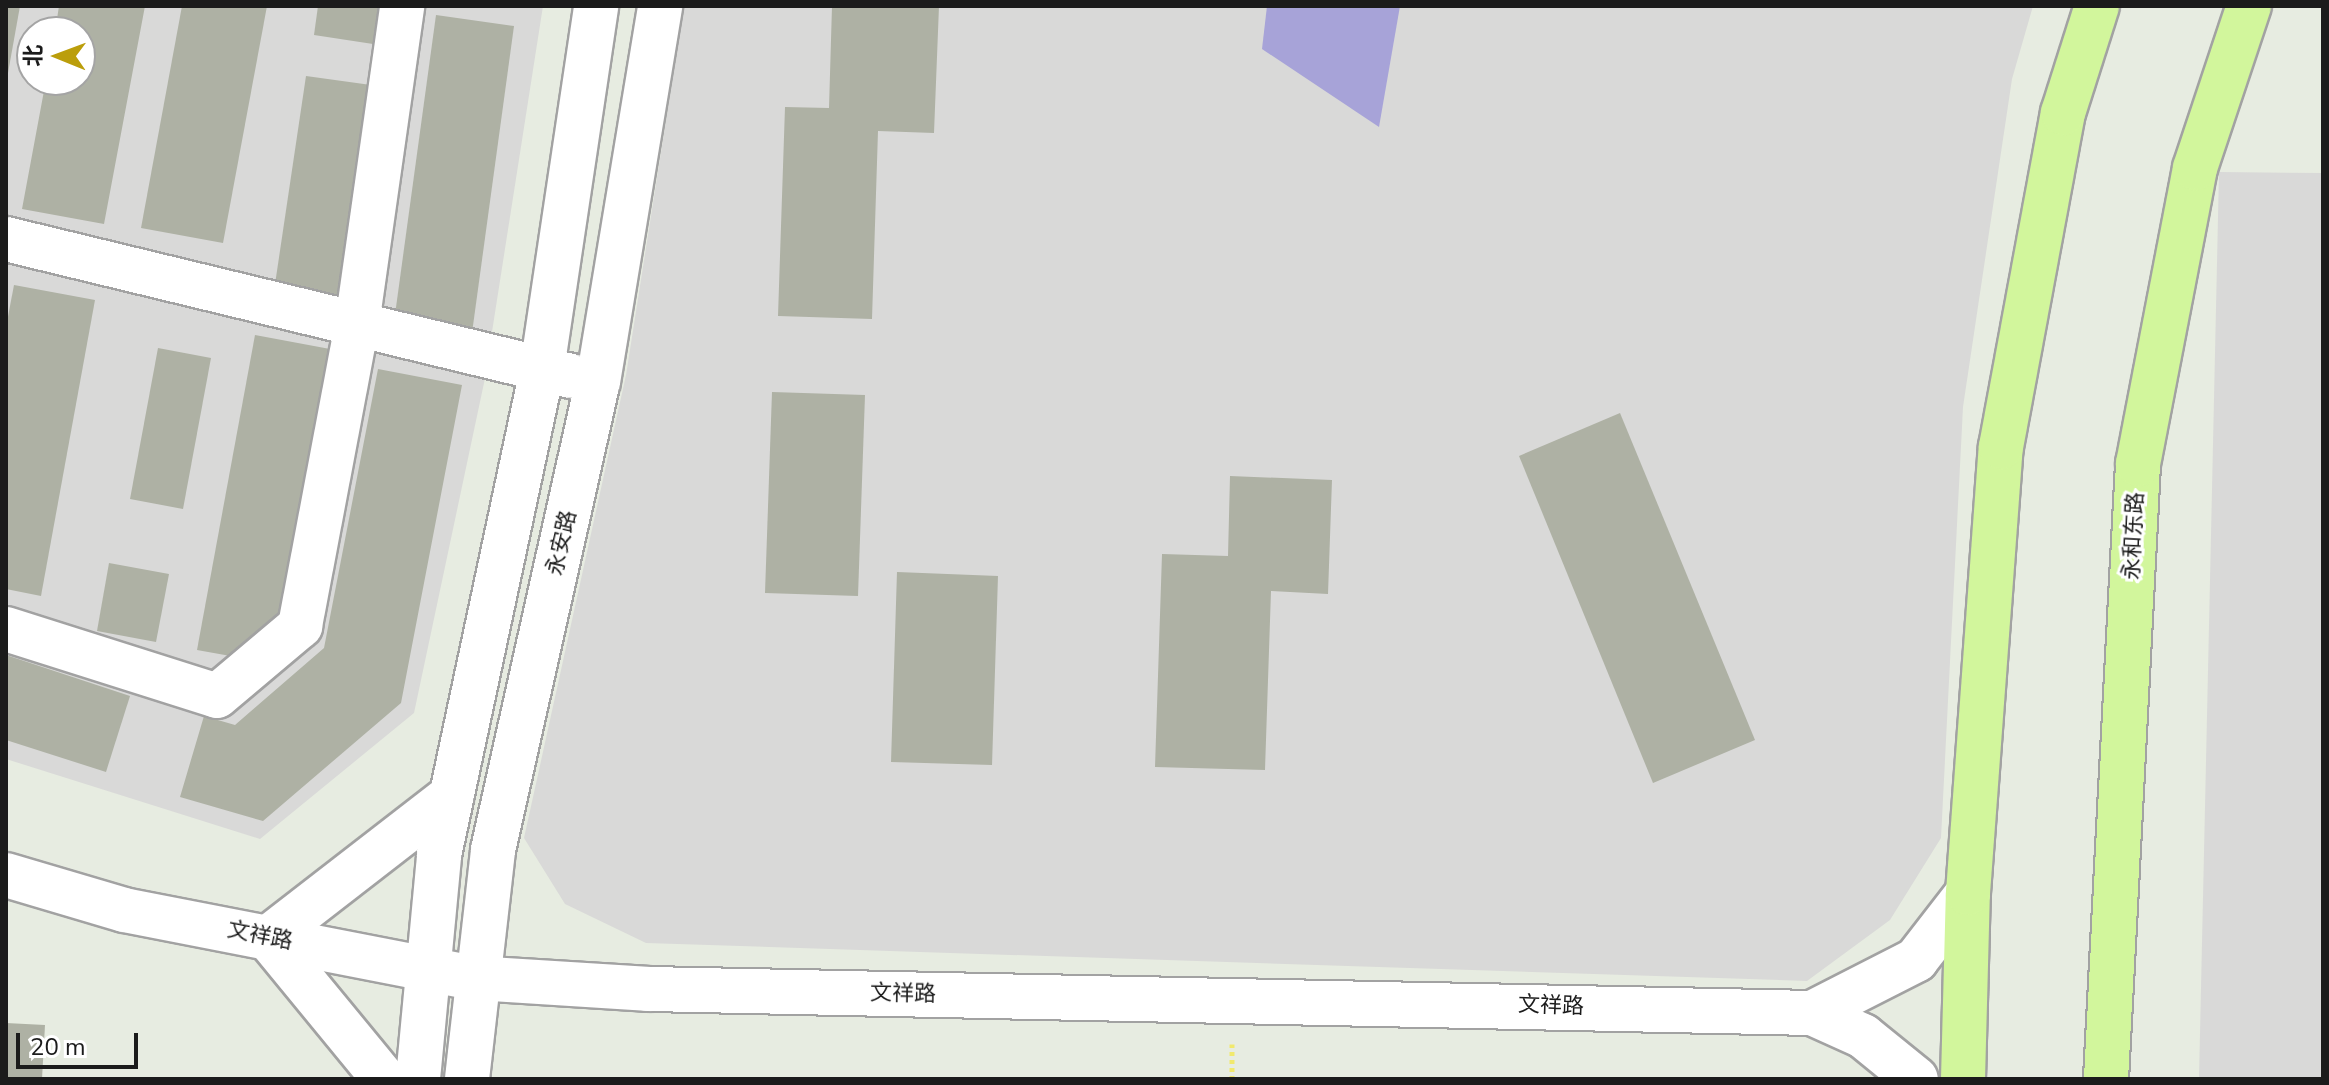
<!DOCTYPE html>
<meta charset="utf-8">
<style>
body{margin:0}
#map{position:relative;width:2329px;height:1085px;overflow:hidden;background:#e7ece1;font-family:"Nunito Sans","Noto Sans SC",sans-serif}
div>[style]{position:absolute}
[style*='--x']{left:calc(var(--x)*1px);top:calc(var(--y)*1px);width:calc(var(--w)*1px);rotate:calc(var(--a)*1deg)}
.residential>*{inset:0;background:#d9d9d8}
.water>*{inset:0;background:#a7a3d8}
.building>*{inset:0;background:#aeb1a4}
.path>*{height:5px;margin-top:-2.5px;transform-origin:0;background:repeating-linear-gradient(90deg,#f1e96d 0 4px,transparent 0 8px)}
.roads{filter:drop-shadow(2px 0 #a2a2a2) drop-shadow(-2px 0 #a2a2a2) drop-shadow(0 2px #a2a2a2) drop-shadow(0 -2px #a2a2a2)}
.minor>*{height:44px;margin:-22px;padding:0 22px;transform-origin:22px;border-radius:22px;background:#fff}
.major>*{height:44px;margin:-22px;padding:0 22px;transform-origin:22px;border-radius:22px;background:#d2f69c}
span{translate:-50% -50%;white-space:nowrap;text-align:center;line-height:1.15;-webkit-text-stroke:6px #fff;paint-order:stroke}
.street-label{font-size:22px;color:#1b1b1b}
.frame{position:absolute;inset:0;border:8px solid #1b1b1b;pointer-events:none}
.north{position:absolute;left:16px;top:16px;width:80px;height:80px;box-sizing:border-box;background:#fff;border:2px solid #a4a4a4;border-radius:50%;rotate:271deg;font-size:22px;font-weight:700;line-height:32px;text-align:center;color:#1b1b1b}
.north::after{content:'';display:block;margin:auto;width:28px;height:36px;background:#bb9e0b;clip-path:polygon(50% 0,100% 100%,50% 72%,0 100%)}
.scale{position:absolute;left:16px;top:1033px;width:122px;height:36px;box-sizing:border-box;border:4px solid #1b1b1b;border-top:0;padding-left:10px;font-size:24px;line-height:28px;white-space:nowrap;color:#1b1b1b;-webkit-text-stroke:6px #fff;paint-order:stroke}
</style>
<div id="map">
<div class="residential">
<i style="clip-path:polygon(evenodd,6px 6px,543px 6px,484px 383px,414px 713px,260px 839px,6px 759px,6px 6px,32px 32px,80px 32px,80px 80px,32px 80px,32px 32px)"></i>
<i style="clip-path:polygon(684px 6px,2033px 6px,2012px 79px,1963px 407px,1941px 838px,1890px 920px,1807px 981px,646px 943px,565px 904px,524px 838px,626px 375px)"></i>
<i style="clip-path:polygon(2219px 172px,2323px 173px,2323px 1079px,2199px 1079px)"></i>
</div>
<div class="water">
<i style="clip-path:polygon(1267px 6px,1400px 6px,1379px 127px,1262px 49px)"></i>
</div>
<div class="building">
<i style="clip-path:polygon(6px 6px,20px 6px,8px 73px,6px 72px)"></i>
<i style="clip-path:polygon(59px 6px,145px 6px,104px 224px,22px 209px,46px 80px,80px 80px,80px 32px,55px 32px)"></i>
<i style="clip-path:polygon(182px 6px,267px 6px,223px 243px,141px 228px)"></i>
<i style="clip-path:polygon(318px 6px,379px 6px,373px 44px,314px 35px)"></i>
<i style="clip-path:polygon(832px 6px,939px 6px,934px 133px,878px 131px,872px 319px,778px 316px,785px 107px,829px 108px)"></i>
<i style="clip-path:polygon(436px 15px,514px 26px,472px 333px,394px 322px)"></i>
<i style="clip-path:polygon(306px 76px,371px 85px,339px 301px,274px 291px)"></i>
<i style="clip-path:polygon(14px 285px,95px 300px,41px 596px,6px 589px,6px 327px)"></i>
<i style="clip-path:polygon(255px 335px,330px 349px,281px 623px,236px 657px,197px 650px)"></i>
<i style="clip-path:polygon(158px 348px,211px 358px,183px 509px,130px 499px)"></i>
<i style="clip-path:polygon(378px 369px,462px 385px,401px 703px,263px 821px,180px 797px,204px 716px,235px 725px,324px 648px)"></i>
<i style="clip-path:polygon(772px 392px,865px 395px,858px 596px,765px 593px)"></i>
<i style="clip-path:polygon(1620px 413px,1755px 740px,1653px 783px,1519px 456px)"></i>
<i style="clip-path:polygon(1230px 476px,1332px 480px,1328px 594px,1271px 591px,1265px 770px,1155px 767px,1162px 554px,1228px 556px)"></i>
<i style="clip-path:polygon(109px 563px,169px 574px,156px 642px,97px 631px)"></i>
<i style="clip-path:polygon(897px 572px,998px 576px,992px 765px,891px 762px)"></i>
<i style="clip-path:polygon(6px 655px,130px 696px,106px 772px,6px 740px)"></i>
<i style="clip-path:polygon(6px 1023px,45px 1025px,42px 1079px,6px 1079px)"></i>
</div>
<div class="path">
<i style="--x:1232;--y:1079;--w:35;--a:-90"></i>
</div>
<div class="roads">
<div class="minor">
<i style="--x:6;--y:239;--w:581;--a:13.63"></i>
<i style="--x:6;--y:629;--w:221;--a:17.6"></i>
<i style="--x:217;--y:696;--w:109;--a:-40.1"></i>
<i style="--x:300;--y:626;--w:307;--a:-79.3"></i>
<i style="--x:357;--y:324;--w:321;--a:-81.9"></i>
<i style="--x:6;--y:875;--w:123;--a:16.5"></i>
<i style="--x:124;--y:910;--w:358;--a:11"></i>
<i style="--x:475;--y:978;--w:173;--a:3.6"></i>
<i style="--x:648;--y:989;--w:1164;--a:1.18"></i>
<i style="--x:1812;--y:1013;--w:56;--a:24.3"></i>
<i style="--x:1863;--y:1036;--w:68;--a:39.1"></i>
<i style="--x:1812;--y:1013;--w:117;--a:-27"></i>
<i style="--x:1916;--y:960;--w:85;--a:-52.2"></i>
<i style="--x:384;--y:1079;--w:183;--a:-129.4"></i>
<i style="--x:268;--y:938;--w:232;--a:-37.8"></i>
<i style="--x:418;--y:1079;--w:225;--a:-84.6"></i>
<i style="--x:439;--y:855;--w:497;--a:-78"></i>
<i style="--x:542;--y:369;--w:367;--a:-81.5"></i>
<i style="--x:467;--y:1079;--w:230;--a:-83.5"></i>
<i style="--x:493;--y:850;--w:480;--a:-77.4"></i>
<i style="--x:598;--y:382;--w:381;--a:-80.6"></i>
</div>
<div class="major">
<i style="--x:1963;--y:1079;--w:186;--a:-88.5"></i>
<i style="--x:1968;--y:893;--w:447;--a:-85.8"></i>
<i style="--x:2001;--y:447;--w:340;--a:-79.5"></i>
<i style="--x:2063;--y:113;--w:112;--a:-72.4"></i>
<i style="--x:2106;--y:1079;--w:616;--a:-87.02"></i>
<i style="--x:2138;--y:464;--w:301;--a:-79.1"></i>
<i style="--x:2195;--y:168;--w:171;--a:-71.6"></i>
</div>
</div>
<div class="street-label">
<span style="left:2134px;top:536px;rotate:-87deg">永和东路</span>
<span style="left:562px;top:543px;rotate:-77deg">永安路</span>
<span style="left:260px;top:936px;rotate:11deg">文祥路</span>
<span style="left:903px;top:994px;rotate:1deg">文祥路</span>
<span style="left:1551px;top:1006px;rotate:2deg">文祥路</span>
</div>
<div class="frame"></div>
<div class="north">北</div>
<div class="scale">20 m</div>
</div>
